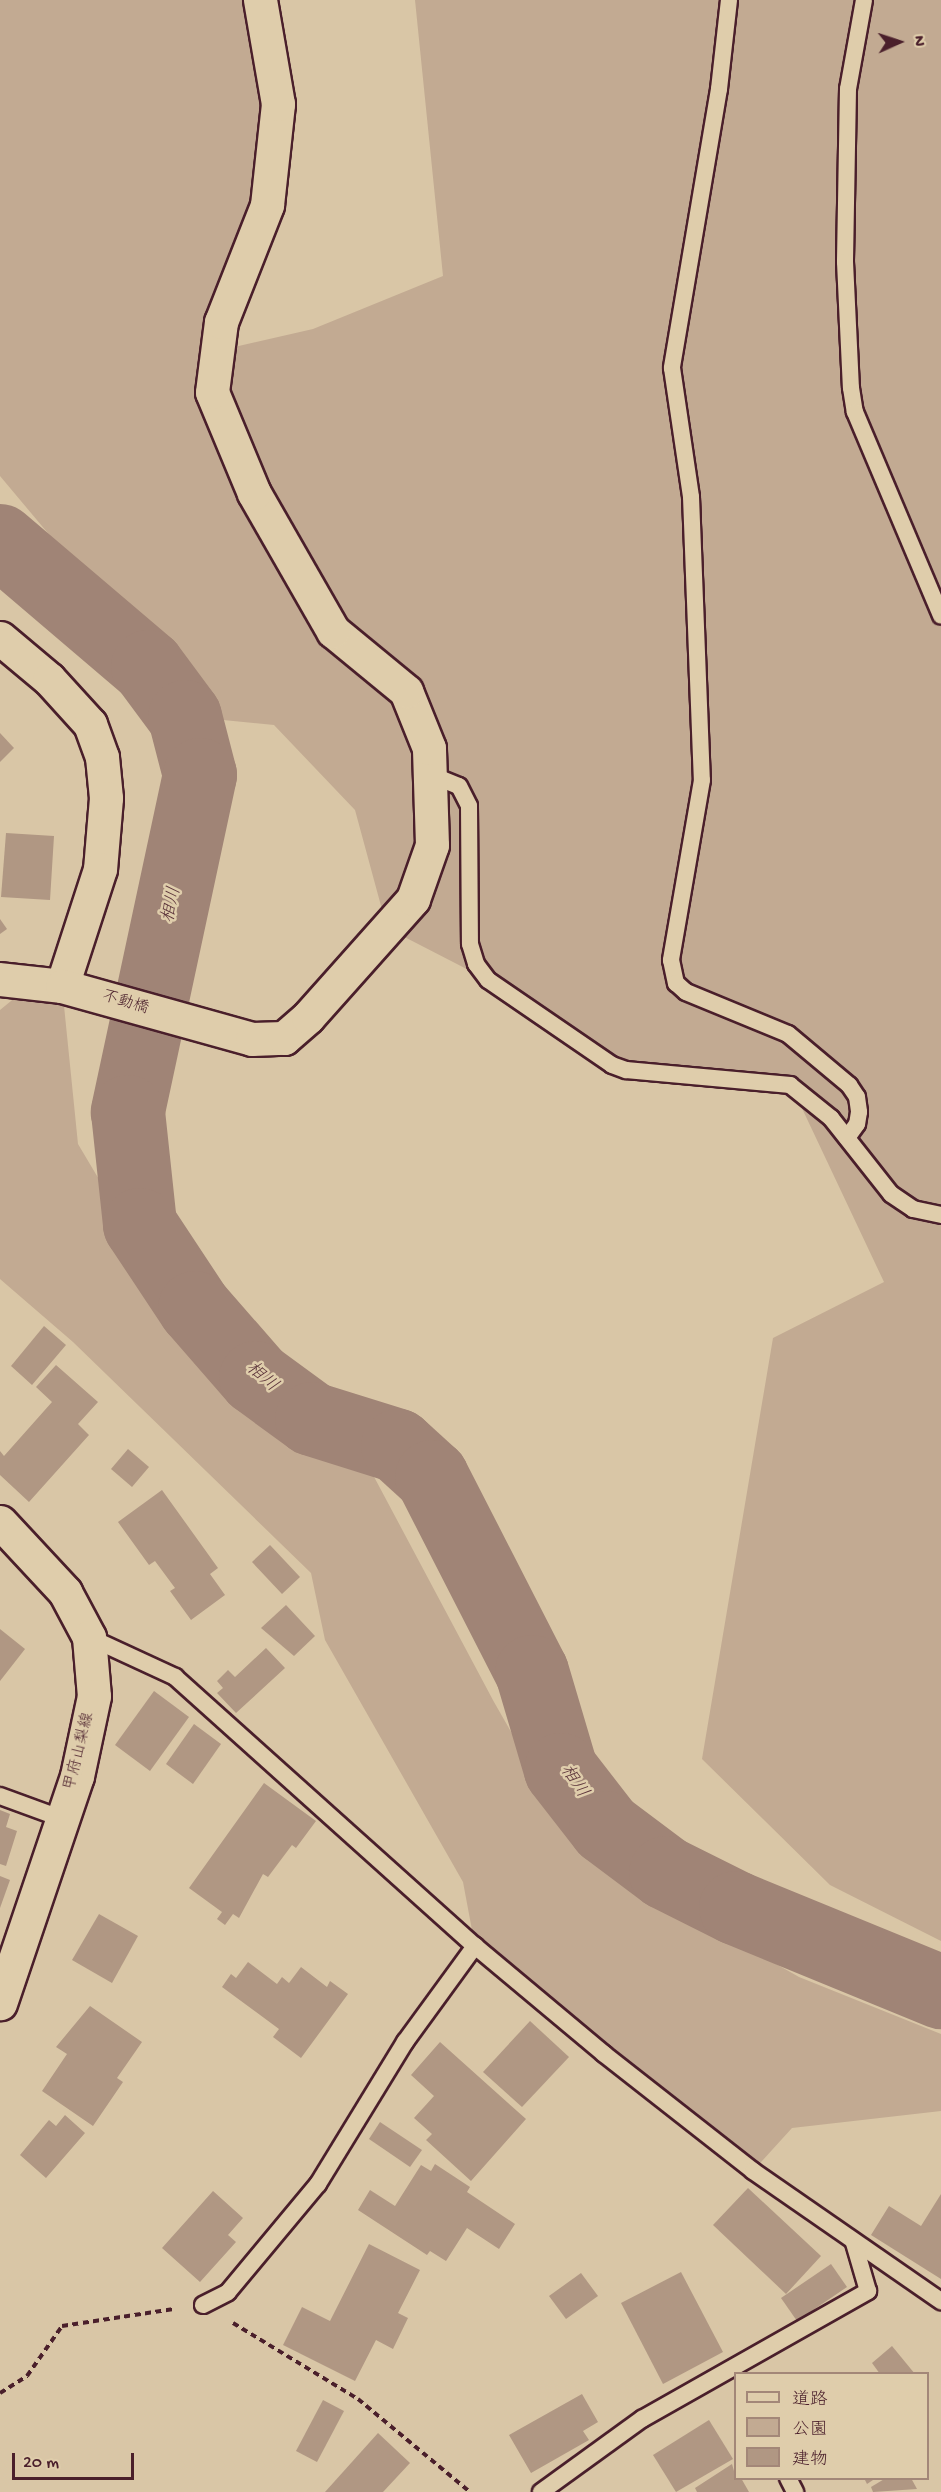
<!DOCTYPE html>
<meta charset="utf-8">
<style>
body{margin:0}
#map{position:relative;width:941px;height:2492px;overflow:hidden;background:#d9c6a6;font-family:"Gochi Hand","Klee One",sans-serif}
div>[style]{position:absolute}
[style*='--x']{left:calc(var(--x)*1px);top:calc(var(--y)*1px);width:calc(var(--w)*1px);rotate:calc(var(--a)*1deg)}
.green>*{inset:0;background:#c2aa92}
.river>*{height:74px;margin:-37px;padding:0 37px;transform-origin:37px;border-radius:37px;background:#a08476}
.building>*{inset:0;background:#b09783}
.path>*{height:4px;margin-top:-2px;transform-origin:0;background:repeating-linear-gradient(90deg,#4a1f2b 0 6px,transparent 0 10.5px)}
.roads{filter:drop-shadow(2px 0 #4a1f2b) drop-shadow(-2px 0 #4a1f2b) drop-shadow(0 2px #4a1f2b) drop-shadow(0 -2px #4a1f2b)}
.service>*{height:16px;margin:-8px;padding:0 8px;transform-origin:8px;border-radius:8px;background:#dfcdab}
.minor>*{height:33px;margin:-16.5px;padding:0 16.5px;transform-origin:16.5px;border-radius:16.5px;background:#dfcdab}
.primary>*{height:33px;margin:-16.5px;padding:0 16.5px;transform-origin:16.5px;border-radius:16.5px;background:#dfcdab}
span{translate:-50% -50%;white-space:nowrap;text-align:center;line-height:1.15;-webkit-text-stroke:5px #dfcdab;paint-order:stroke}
.street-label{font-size:16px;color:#4a1f2b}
.water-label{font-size:18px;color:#5b333a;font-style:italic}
.legend{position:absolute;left:734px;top:2372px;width:195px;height:108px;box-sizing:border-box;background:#dfcdab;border:2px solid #a38778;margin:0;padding:8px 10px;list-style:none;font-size:18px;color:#4a1f2b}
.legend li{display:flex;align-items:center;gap:12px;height:30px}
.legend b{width:30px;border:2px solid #a38778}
.north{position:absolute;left:869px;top:12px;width:60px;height:60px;-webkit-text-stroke:4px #dfcdab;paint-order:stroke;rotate:87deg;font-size:16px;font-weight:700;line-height:24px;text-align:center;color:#4a1f2b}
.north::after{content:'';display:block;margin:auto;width:21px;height:27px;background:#4a1f2b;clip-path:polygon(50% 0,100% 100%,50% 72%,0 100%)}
.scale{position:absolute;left:12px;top:2453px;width:122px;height:27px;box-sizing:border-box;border:3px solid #4a1f2b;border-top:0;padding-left:8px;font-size:18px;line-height:21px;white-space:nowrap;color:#4a1f2b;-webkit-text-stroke:4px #dfcdab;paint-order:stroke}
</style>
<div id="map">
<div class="green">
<i style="clip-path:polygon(0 0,260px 0,278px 104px,217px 351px,313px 329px,443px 276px,415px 0,941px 0,941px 1941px,830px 1885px,702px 1759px,773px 1338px,884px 1282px,791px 1085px,626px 1070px,488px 980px,387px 928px,355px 810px,274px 725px,203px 718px,0 476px)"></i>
<i style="clip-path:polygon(33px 983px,62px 986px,78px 1144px,176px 1309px,277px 1410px,337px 1438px,372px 1473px,494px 1702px,580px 1852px,799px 1977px,941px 2034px,941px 2111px,792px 2128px,753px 2171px,475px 1946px,463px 1882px,325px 1640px,311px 1573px,73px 1342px,0 1279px,0 1010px)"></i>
</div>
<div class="river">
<i style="--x:0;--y:541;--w:194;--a:40.4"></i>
<i style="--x:148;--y:667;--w:62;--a:53.5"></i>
<i style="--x:185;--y:717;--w:60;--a:75.5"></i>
<i style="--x:200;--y:775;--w:345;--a:102.1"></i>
<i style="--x:128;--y:1112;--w:114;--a:83.9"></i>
<i style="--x:140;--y:1225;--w:100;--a:56.5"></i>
<i style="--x:195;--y:1308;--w:93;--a:48.9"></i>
<i style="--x:256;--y:1378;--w:69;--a:36.2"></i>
<i style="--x:312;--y:1419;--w:90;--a:17.4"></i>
<i style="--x:398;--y:1446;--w:46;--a:42.4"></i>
<i style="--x:432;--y:1477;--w:219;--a:62.9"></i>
<i style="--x:532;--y:1672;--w:102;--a:73.5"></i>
<i style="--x:561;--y:1770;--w:73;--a:52.2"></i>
<i style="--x:606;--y:1828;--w:75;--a:36.9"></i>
<i style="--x:666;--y:1873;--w:78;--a:26.6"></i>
<i style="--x:736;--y:1908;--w:222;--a:22.3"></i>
</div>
<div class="building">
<i style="clip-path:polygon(0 733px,14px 748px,0 762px)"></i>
<i style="clip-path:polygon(6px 833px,54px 836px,50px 900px,1px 897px)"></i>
<i style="clip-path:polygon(0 919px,7px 929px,0 934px)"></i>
<i style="clip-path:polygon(44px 1326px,66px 1345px,32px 1385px,11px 1366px)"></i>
<i style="clip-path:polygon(56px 1365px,98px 1402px,78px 1424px,89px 1435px,29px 1502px,0 1475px,0 1451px,4px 1456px,52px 1402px,36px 1387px)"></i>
<i style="clip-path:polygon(128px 1449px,149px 1467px,132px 1487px,111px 1469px)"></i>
<i style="clip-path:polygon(162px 1490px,218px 1568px,210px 1574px,225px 1595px,191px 1620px,170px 1591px,175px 1588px,155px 1561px,149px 1565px,118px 1522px)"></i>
<i style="clip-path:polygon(270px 1545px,300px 1577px,282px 1594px,252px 1562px)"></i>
<i style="clip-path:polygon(286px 1605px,315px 1636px,294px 1656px,261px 1628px)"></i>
<i style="clip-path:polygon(0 1629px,25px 1649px,0 1681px)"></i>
<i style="clip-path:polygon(266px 1648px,285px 1668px,236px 1713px,217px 1693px,223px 1688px,217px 1681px,228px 1670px,235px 1677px)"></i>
<i style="clip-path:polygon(154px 1691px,189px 1717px,150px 1771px,115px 1745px)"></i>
<i style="clip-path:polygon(194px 1724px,221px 1744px,193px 1784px,166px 1764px)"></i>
<i style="clip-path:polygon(264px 1783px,316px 1821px,296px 1848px,292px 1845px,268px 1877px,263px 1874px,239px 1918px,233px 1914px,225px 1925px,217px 1919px,222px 1912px,189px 1888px)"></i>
<i style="clip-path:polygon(0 1810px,10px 1814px,6px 1827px,17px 1831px,6px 1866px,0 1864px)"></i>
<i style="clip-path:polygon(0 1876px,10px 1880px,0 1908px)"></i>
<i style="clip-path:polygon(99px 1914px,138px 1936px,112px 1983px,72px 1960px)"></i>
<i style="clip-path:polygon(248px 1962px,277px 1984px,282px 1977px,289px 1983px,301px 1967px,327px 1987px,330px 1981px,348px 1994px,301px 2058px,273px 2037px,279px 2029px,222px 1987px,231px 1974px,236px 1978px)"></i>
<i style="clip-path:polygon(90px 2006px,142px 2042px,117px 2078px,123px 2082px,93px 2126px,42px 2091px,67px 2054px,56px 2047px)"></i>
<i style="clip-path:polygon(530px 2021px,569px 2057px,522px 2107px,483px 2072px)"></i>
<i style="clip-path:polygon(440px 2042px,526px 2119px,471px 2181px,426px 2140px,432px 2134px,414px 2118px,434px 2096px,411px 2075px)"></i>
<i style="clip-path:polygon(65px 2115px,85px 2133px,46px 2178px,20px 2155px,49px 2120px,56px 2126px)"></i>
<i style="clip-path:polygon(380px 2122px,422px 2150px,410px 2167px,369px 2139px)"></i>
<i style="clip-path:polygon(435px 2164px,470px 2187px,467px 2192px,515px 2224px,499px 2249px,467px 2228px,446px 2261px,430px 2251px,427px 2255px,358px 2210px,370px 2190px,395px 2206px,421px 2165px,431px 2171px)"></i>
<i style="clip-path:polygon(748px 2188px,821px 2256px,786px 2294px,713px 2225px)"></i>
<i style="clip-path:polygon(213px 2191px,243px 2218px,228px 2235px,236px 2242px,200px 2282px,162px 2248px)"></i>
<i style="clip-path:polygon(941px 2194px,941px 2279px,871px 2235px,889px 2206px,921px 2226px)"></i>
<i style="clip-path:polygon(369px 2244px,420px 2270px,398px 2313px,408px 2318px,393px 2349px,376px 2340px,355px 2381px,283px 2345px,302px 2307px,330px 2321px)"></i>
<i style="clip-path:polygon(831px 2264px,847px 2287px,797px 2321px,781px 2298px)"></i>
<i style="clip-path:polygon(681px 2272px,723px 2352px,663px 2384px,621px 2303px)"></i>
<i style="clip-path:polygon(581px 2273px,598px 2296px,566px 2319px,549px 2296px)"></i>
<i style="clip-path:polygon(892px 2346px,915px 2374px,880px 2374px,872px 2363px)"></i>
<i style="clip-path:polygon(582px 2394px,598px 2422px,583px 2431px,589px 2440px,531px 2473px,509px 2435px)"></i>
<i style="clip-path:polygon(323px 2400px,344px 2411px,317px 2462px,296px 2451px)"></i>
<i style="clip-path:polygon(709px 2420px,733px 2459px,676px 2492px,653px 2455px)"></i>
<i style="clip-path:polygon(378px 2433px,410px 2463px,383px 2492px,325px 2492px)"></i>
<i style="clip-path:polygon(732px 2464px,736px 2478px,741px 2478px,749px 2492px,697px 2492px,695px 2488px)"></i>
<i style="clip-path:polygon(864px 2478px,876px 2478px,867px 2484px)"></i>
<i style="clip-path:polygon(886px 2478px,911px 2478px,917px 2489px,873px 2492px,871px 2487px)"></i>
</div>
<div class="path">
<i style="--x:233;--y:2323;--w:146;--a:31.3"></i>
<i style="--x:358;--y:2399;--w:146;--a:39.7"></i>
<i style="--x:0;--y:2393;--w:32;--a:-32"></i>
<i style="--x:27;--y:2376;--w:61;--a:-55"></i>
<i style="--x:62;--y:2326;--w:113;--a:-8.6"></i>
</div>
<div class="roads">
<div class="service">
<i style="--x:729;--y:0;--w:90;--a:96.4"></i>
<i style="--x:719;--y:89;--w:283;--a:99.6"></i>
<i style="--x:672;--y:368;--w:130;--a:81.6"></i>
<i style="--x:691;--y:497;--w:283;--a:87.8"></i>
<i style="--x:702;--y:780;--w:183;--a:99.8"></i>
<i style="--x:671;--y:960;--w:24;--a:78"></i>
<i style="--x:676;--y:983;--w:13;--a:42"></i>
<i style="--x:686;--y:992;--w:110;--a:22.4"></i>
<i style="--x:788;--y:1034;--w:80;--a:39.9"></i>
<i style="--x:849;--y:1085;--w:14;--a:56"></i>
<i style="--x:857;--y:1097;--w:15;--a:82"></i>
<i style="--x:859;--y:1112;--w:12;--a:99"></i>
<i style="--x:857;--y:1124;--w:17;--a:126"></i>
<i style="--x:864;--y:0;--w:90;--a:100.2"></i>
<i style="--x:848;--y:89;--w:173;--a:91"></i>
<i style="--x:845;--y:262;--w:126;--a:87.3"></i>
<i style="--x:851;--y:388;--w:24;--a:81"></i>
<i style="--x:855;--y:412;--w:221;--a:67.1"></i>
<i style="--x:429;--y:774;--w:32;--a:22"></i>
<i style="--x:459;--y:786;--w:22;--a:63"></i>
<i style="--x:469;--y:806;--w:138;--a:89.6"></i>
<i style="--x:470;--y:944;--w:21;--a:73"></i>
<i style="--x:476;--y:964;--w:20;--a:53"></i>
<i style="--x:488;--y:980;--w:150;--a:34.4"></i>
<i style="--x:612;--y:1065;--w:15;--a:20"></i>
<i style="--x:626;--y:1070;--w:165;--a:5.2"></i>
<i style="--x:790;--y:1085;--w:53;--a:38.8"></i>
<i style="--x:831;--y:1118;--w:97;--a:51.7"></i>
<i style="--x:891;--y:1194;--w:27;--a:34"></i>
<i style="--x:913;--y:1209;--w:29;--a:12"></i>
<i style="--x:89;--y:1637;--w:95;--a:24.9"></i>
<i style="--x:175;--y:1677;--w:403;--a:41.9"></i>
<i style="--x:475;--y:1946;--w:168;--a:39.9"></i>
<i style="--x:604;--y:2054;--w:189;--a:38.1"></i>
<i style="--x:753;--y:2171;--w:229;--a:34.7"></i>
<i style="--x:0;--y:1796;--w:67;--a:20.1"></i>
<i style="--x:203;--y:2305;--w:28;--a:-27"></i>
<i style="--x:228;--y:2292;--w:141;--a:-50.2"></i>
<i style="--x:318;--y:2184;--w:167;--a:-58.5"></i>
<i style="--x:405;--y:2042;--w:119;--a:-53.9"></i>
<i style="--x:788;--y:2478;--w:16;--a:63"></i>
<i style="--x:541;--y:2492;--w:125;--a:-35.9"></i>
<i style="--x:642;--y:2419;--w:260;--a:-29.5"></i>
<i style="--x:868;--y:2291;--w:50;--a:-106.3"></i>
</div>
<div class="minor">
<i style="--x:0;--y:638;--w:64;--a:39.9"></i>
<i style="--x:49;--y:679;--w:61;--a:47.7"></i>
<i style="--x:90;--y:724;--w:35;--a:70"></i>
<i style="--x:102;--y:757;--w:41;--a:84.4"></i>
<i style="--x:106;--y:798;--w:71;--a:94.8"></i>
<i style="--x:100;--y:869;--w:123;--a:108"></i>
<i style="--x:62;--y:986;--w:62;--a:-173.6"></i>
<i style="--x:62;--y:986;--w:197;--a:15.6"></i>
<i style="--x:252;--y:1039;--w:32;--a:-2"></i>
<i style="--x:284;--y:1038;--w:32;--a:-41"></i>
<i style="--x:308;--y:1017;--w:158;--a:-48.3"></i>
<i style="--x:413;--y:899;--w:57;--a:-70.6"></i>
<i style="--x:432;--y:845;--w:97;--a:-91.8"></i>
<i style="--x:429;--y:748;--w:61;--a:-112"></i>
<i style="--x:406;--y:691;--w:94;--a:-140.6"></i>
<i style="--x:333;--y:631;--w:159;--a:-119.8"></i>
<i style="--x:254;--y:493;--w:109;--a:-112.6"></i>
<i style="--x:212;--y:392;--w:71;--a:-82.7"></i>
<i style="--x:221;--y:322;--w:126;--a:-68.5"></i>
<i style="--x:267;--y:205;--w:102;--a:-83.8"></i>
<i style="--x:278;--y:104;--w:106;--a:-99.8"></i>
</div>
<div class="primary">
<i style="--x:0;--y:1522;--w:96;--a:47.1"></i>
<i style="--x:65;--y:1592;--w:51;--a:61.9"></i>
<i style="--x:89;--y:1637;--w:59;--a:85.2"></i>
<i style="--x:94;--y:1696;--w:82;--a:102"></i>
<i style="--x:77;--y:1776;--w:240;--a:108.7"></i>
</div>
</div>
<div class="street-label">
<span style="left:125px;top:1004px;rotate:17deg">不動橋</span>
<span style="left:81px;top:1752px;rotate:-76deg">甲府山梨線</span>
</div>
<div class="water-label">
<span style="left:173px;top:905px;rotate:-78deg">相川</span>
<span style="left:261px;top:1378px;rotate:41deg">相川</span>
<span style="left:573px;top:1782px;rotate:56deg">相川</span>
</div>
<ul class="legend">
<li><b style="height:8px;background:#dfcdab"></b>道路</li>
<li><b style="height:16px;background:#c2aa92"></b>公園</li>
<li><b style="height:16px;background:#b09783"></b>建物</li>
</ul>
<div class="north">N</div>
<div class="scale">20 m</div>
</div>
